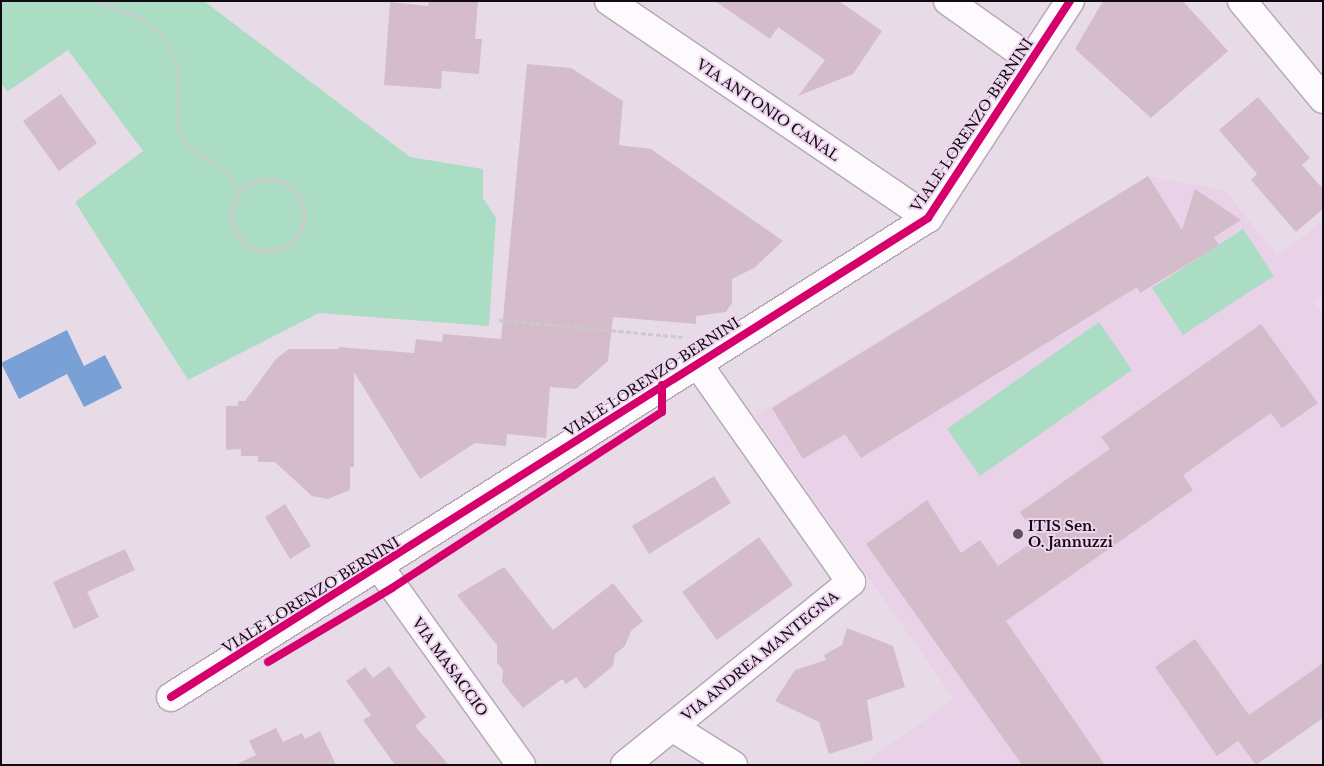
<!DOCTYPE html>
<style>
body{margin:0}
#map{position:relative;width:1324px;height:766px;overflow:hidden;background:#e8dbe8;font-family:"Libre Baskerville",serif}
div>[style]{position:absolute}
[style*='--x']{left:calc(var(--x)*1px);top:calc(var(--y)*1px);width:calc(var(--w)*1px);rotate:calc(var(--a)*1deg)}
.built>*{inset:0;background:#e9d2e8}
.green>*{inset:0;background:#abddc4}
.water>*{inset:0;background:#79a1d6}
.building>*{inset:0;background:#d4bccb}
.path>*{height:3px;margin-top:-1.5px;transform-origin:0;background:repeating-linear-gradient(90deg,#ccc8cc 0 5px,transparent 0 7.5px)}
.path>.ring{margin:-1.5px;padding:0;box-sizing:content-box;background:none;border:3px solid #ccc8cc;border-radius:50%}
.roads{filter:drop-shadow(1px 0 #b2a7b2) drop-shadow(-1px 0 #b2a7b2) drop-shadow(0 1px #b2a7b2) drop-shadow(0 -1px #b2a7b2)}
.street>*{height:28px;margin:-14px;padding:0 14px;transform-origin:14px;border-radius:14px;background:#fcfafc}
.secondary>*{height:28px;margin:-14px;padding:0 14px;transform-origin:14px;border-radius:14px;background:#fcfafc}
.cycleway>*{height:8px;margin:-4px;padding:0 4px;transform-origin:4px;border-radius:4px;background:#d6006c}
.dots>*{width:14px;height:14px;translate:-50% -50%;box-sizing:border-box;border:2px solid #eed5ee;border-radius:50%}
span{translate:-50% -50%;white-space:nowrap;text-align:center;line-height:1.15;-webkit-text-stroke:4px #eed5ee;paint-order:stroke}
.street-label{font-size:14px;color:#120a12}
.poi-label{font-size:14px;color:#120a12;font-weight:700}
.left{translate:0 -50%;text-align:left}
.frame{position:absolute;inset:0;border:2px solid #120a12;pointer-events:none}
</style>
<div id="map">
<div class="built">
<i style="clip-path:polygon(1148px 176px,1226px 191px,1277px 256px,1323px 221px,1323px 295px,1314px 302px,1323px 315px,1323px 714px,1248px 765px,861px 765px,954px 699px,755px 416px)"></i>
</div>
<div class="green">
<i style="clip-path:polygon(1px 1px,204px 1px,410px 157px,483px 169px,483px 198px,496px 218px,489px 326px,319px 313px,188px 380px,75px 202px,143px 151px,68px 50px,7px 92px,1px 82px)"></i>
<i style="clip-path:polygon(1243px 229px,1274px 276px,1183px 335px,1152px 288px)"></i>
<i style="clip-path:polygon(1099px 322px,1132px 370px,980px 476px,947px 429px)"></i>
</div>
<div class="water">
<i style="clip-path:polygon(67px 330px,84px 366px,105px 355px,122px 388px,84px 407px,67px 374px,19px 399px,1px 363px)"></i>
</div>
<div class="building">
<i style="clip-path:polygon(429px 1px,478px 1px,475px 39px,482px 39px,479px 74px,442px 71px,441px 89px,384px 85px,390px 2px,428px 6px)"></i>
<i style="clip-path:polygon(715px 1px,839px 1px,882px 31px,853px 74px,798px 96px,825px 60px,778px 27px,770px 39px)"></i>
<i style="clip-path:polygon(1103px 1px,1183px 1px,1228px 51px,1151px 118px,1075px 49px)"></i>
<i style="clip-path:polygon(527px 64px,571px 68px,623px 101px,619px 145px,651px 149px,783px 241px,754px 268px,732px 279px,732px 303px,726px 312px,696px 316px,696px 324px,613px 317px,608px 361px,576px 389px,550px 387px,546px 438px,507px 434px,506px 446px,475px 443px,420px 479px,354px 372px,354px 467px,350px 467px,350px 490px,328px 499px,312px 496px,275px 462px,258px 462px,258px 456px,241px 456px,241px 449px,226px 450px,226px 406px,238px 406px,238px 401px,245px 401px,276px 359px,289px 349px,339px 349px,338px 347px,414px 353px,416px 339px,442px 342px,443px 334px,501px 339px)"></i>
<i style="clip-path:polygon(61px 94px,97px 143px,59px 171px,23px 121px)"></i>
<i style="clip-path:polygon(1258px 97px,1310px 158px,1302px 165px,1323px 189px,1323px 209px,1296px 232px,1251px 180px,1257px 174px,1219px 130px)"></i>
<i style="clip-path:polygon(1148px 176px,1182px 230px,1195px 189px,1241px 220px,1214px 237px,1219px 245px,1140px 293px,1137px 287px,861px 458px,845px 434px,803px 459px,772px 408px)"></i>
<i style="clip-path:polygon(1261px 324px,1318px 403px,1282px 428px,1271px 413px,1183px 475px,1193px 490px,1006px 621px,1105px 765px,1022px 765px,866px 544px,927px 500px,961px 553px,980px 540px,998px 566px,1038px 538px,1020px 512px,1110px 449px,1101px 437px)"></i>
<i style="clip-path:polygon(714px 476px,731px 503px,649px 554px,632px 526px)"></i>
<i style="clip-path:polygon(285px 504px,311px 546px,290px 559px,265px 517px)"></i>
<i style="clip-path:polygon(759px 537px,793px 585px,717px 640px,682px 592px)"></i>
<i style="clip-path:polygon(125px 549px,135px 570px,87px 592px,99px 617px,74px 629px,53px 582px)"></i>
<i style="clip-path:polygon(504px 567px,553px 630px,613px 583px,643px 621px,631px 631px,625px 646px,615px 654px,613px 666px,585px 689px,576px 677px,566px 684px,562px 679px,523px 708px,502px 682px,503px 670px,497px 663px,497px 645px,457px 595px)"></i>
<i style="clip-path:polygon(847px 628px,893px 646px,905px 687px,867px 700px,873px 740px,829px 754px,819px 722px,775px 701px,795px 670px,826px 660px,824px 655px,842px 645px)"></i>
<i style="clip-path:polygon(1195px 639px,1249px 715px,1323px 663px,1323px 718px,1256px 765px,1238px 741px,1217px 756px,1155px 667px)"></i>
<i style="clip-path:polygon(389px 666px,426px 717px,415px 726px,449px 765px,395px 765px,363px 720px,371px 715px,346px 681px,365px 667px,373px 678px)"></i>
<i style="clip-path:polygon(276px 728px,283px 742px,302px 733px,305px 739px,320px 731px,336px 765px,235px 765px,256px 755px,249px 741px)"></i>
</div>
<div class="path">
<i style="--x:96;--y:1;--w:49;--a:20.3"></i>
<i style="--x:142;--y:18;--w:28;--a:42"></i>
<i style="--x:163;--y:37;--w:31;--a:63"></i>
<i style="--x:177;--y:65;--w:67;--a:88.3"></i>
<i style="--x:179;--y:132;--w:13;--a:58"></i>
<i style="--x:186;--y:143;--w:48;--a:35.7"></i>
<i style="--x:225;--y:171;--w:26;--a:53"></i>
<i class="ring" style="left:232px;top:179px;width:69px;height:69px"></i>
<i style="--x:499;--y:320;--w:184;--a:5.3"></i>
</div>
<div class="roads">
<div class="street">
<i style="--x:609;--y:1;--w:386;--a:34.2"></i>
<i style="--x:948;--y:1;--w:102;--a:35.4"></i>
<i style="--x:380;--y:568;--w:242;--a:54.4"></i>
<i style="--x:171;--y:697;--w:896;--a:-32.32"></i>
<i style="--x:928;--y:218;--w:259;--a:-56.8"></i>
<i style="--x:672;--y:727;--w:72;--a:31.9"></i>
<i style="--x:625;--y:765;--w:291;--a:-39"></i>
<i style="--x:851;--y:582;--w:266;--a:-125.1"></i>
</div>
<div class="secondary">
<i style="--x:1242;--y:1;--w:127;--a:50.4"></i>
</div>
</div>
<div class="cycleway">
<i style="--x:268;--y:662;--w:144;--a:-30.8"></i>
<i style="--x:392;--y:588;--w:322;--a:-33.1"></i>
<i style="--x:662;--y:412;--w:27;--a:-90"></i>
<i style="--x:171;--y:697;--w:896;--a:-32.32"></i>
<i style="--x:928;--y:218;--w:259;--a:-56.8"></i>
</div>
<div class="dots">
<i style="left:1018px;top:534px;background:#5d535d"></i>
</div>
<div class="street-label">
<span style="left:768px;top:110px;rotate:34deg">VIA ANTONIO CANAL</span>
<span style="left:972px;top:125px;rotate:-56deg">VIALE LORENZO BERNINI</span>
<span style="left:652px;top:377px;rotate:-33deg">VIALE LORENZO BERNINI</span>
<span style="left:311px;top:595px;rotate:-32deg">VIALE LORENZO BERNINI</span>
<span style="left:760px;top:656px;rotate:-39deg">VIA ANDREA MANTEGNA</span>
<span style="left:450px;top:667px;rotate:54deg">VIA MASACCIO</span>
</div>
<div class="poi-label">
<span class="left" style="left:1028px;top:534px">ITIS Sen.<br>O. Jannuzzi</span>
</div>
<div class="frame"></div>
</div>
